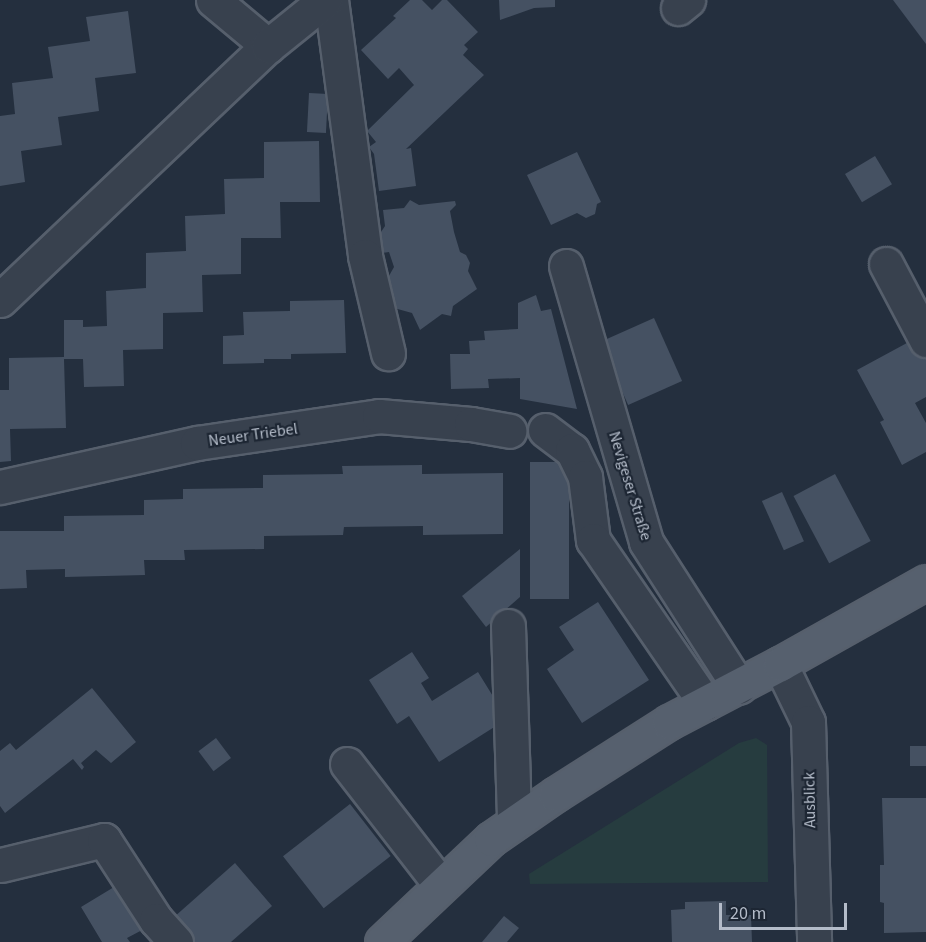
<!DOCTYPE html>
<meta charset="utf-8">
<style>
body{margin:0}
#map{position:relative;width:926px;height:942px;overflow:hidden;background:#242f3e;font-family:"Source Sans 3",sans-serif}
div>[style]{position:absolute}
.green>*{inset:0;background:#263c3f}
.building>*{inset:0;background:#455162;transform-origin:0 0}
.roads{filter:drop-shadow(2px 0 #565f6c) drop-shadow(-2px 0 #565f6c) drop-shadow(0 2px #565f6c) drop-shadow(0 -2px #565f6c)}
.minor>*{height:33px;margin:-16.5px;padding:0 16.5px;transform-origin:16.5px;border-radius:16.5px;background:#38414e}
.major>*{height:33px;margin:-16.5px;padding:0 16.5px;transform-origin:16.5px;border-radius:16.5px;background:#56606e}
span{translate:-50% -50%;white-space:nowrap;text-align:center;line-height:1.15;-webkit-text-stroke:4.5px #1d2633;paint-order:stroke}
.street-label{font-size:16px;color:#b4bcc9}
.scale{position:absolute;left:719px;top:903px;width:128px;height:27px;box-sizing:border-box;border:3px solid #b4bcc9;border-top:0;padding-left:8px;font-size:18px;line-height:21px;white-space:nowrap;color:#b4bcc9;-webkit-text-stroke:4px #1d2633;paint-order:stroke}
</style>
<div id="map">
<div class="green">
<i style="clip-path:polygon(756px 738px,767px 745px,768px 882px,530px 884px,529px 874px,739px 743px)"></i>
</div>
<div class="building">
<i style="clip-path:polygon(410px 0,422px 0,432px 10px,442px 0,447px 0,478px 32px,464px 45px,468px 49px,463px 55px,484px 75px,406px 149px,411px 148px,416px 186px,379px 191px,374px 154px,369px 147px,376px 142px,367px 131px,414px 85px,399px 68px,388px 79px,361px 50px,396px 18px,393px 16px)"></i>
<i style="clip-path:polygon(499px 0,555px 0,555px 7px,534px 8px,500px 20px)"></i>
<i style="clip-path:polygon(893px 0,926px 0,926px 44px)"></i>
<i style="clip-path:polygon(128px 11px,136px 73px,95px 78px,99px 111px,58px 117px,62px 145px,21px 151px,25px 182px,0 186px,0 116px,15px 114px,12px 83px,53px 78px,48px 47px,90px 41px,86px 17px)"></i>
<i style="left:309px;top:93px;width:19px;height:39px;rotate:3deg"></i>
<i style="clip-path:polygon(319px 141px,320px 202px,280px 202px,281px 238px,241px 238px,241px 274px,202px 275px,203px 312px,163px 313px,163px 349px,123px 350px,124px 386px,84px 387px,83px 359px,64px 359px,66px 428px,10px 429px,11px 461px,0 462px,0 390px,9px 390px,9px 358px,64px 357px,64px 320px,83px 320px,83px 327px,107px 326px,106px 291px,146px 288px,146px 253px,186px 251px,185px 216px,225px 214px,224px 179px,264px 178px,264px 142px)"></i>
<i style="clip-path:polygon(577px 152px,601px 202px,597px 204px,595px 214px,586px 218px,577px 213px,551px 225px,527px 175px)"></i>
<i style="left:875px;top:156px;width:33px;height:35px;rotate:59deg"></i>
<i style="clip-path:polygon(410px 200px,419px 205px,455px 201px,456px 205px,450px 211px,454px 232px,460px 252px,466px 255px,470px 263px,468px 271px,477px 289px,453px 306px,451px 316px,442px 314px,420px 330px,412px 313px,394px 308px,385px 283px,394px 267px,389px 252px,376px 254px,375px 241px,385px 226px,383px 210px,404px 208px)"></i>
<i style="clip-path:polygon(536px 295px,541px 311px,551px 309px,577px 409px,520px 399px,520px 378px,488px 379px,489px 388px,451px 389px,450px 354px,470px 354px,469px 341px,485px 340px,484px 331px,518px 329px,518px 303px)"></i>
<i style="clip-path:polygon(344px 300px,346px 353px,291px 354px,291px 359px,264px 359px,264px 363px,223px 364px,223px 336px,244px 335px,243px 312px,290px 311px,290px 301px)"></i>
<i style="left:654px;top:318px;width:69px;height:59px;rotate:66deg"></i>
<i style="clip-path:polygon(918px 337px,926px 352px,926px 397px,915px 403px,926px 423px,926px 452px,902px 465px,880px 422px,884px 420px,857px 370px)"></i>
<i style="left:530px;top:462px;width:39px;height:137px"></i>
<i style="clip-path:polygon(422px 465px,422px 474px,503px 473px,503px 534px,423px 535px,423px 526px,344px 527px,343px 535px,264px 536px,264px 549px,184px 550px,185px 560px,144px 560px,145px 575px,65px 577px,65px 569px,26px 570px,27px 588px,0 589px,0 531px,64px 531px,64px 516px,144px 515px,144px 500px,183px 499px,183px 489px,263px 488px,263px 475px,343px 474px,342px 466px)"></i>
<i style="left:835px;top:474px;width:76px;height:47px;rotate:62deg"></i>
<i style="left:782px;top:492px;width:54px;height:22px;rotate:66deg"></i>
<i style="clip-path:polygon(520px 549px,520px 597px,486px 627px,462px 596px)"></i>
<i style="clip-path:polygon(598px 602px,649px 680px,582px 723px,547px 669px,574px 650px,559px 627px)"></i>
<i style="clip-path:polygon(412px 652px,429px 678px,421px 683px,432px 701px,478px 672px,507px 719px,439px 762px,409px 716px,397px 724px,369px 680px)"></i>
<i style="clip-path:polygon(92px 688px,136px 742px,111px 763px,96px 750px,81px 763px,84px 767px,82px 770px,73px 759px,5px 813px,0 806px,0 751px,10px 743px,16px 750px)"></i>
<i style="left:216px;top:738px;width:25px;height:22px;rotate:53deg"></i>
<i style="left:910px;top:746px;width:16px;height:20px"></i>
<i style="clip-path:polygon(882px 798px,926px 798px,926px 932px,884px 933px,884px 903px,880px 902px,880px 865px,884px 865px)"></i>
<i style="left:350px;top:804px;width:66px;height:85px;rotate:52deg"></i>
<i style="clip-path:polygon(235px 863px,272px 906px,231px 942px,195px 942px,173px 918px)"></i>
<i style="clip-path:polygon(119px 884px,146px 928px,127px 938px,130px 942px,102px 942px,81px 907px)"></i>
<i style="clip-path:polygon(726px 901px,726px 915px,751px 915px,752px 942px,672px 942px,671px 910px,685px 909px,685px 902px)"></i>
<i style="clip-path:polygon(504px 916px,519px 928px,507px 942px,482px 942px)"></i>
</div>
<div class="roads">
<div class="minor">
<i style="left:213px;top:0;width:72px;rotate:39.9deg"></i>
<i style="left:331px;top:0;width:258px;rotate:82.4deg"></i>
<i style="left:365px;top:256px;width:100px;rotate:76.7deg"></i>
<i style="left:678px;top:8px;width:13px;rotate:-39deg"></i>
<i style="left:886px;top:264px;width:86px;rotate:62.2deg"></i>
<i style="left:566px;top:266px;width:287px;rotate:73.8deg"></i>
<i style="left:646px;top:542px;width:172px;rotate:57.3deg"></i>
<i style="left:0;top:300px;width:369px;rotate:-43.5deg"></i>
<i style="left:268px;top:46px;width:73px;rotate:-38.9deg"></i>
<i style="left:545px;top:430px;width:34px;rotate:37deg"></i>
<i style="left:572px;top:450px;width:30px;rotate:64deg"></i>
<i style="left:585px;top:477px;width:64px;rotate:82.8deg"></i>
<i style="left:593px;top:540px;width:198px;rotate:55.5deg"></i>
<i style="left:0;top:487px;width:202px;rotate:-12.6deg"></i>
<i style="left:197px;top:443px;width:184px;rotate:-8.4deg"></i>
<i style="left:379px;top:416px;width:92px;rotate:5deg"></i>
<i style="left:471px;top:424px;width:39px;rotate:10deg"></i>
<i style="left:508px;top:626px;width:196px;rotate:88.2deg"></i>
<i style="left:780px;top:664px;width:64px;rotate:64.2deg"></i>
<i style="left:808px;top:722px;width:220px;rotate:88.4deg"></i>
<i style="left:347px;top:764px;width:153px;rotate:52.2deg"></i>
<i style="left:1px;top:865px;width:106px;rotate:-13.6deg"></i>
<i style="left:104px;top:840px;width:95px;rotate:57deg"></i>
<i style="left:156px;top:920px;width:30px;rotate:48deg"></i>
</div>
<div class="major">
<i style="left:382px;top:942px;width:150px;rotate:-43.4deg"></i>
<i style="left:491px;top:839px;width:79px;rotate:-34.7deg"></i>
<i style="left:556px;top:794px;width:134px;rotate:-32.5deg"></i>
<i style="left:669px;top:722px;width:125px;rotate:-27.6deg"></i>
<i style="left:780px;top:664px;width:167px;rotate:-29.3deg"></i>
</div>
</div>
<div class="street-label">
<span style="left:253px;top:435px;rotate:-8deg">Neuer Triebel</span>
<span style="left:630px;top:486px;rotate:73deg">Nevigeser Straße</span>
<span style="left:810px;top:800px;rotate:-91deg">Ausblick</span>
</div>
<div class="scale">20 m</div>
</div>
